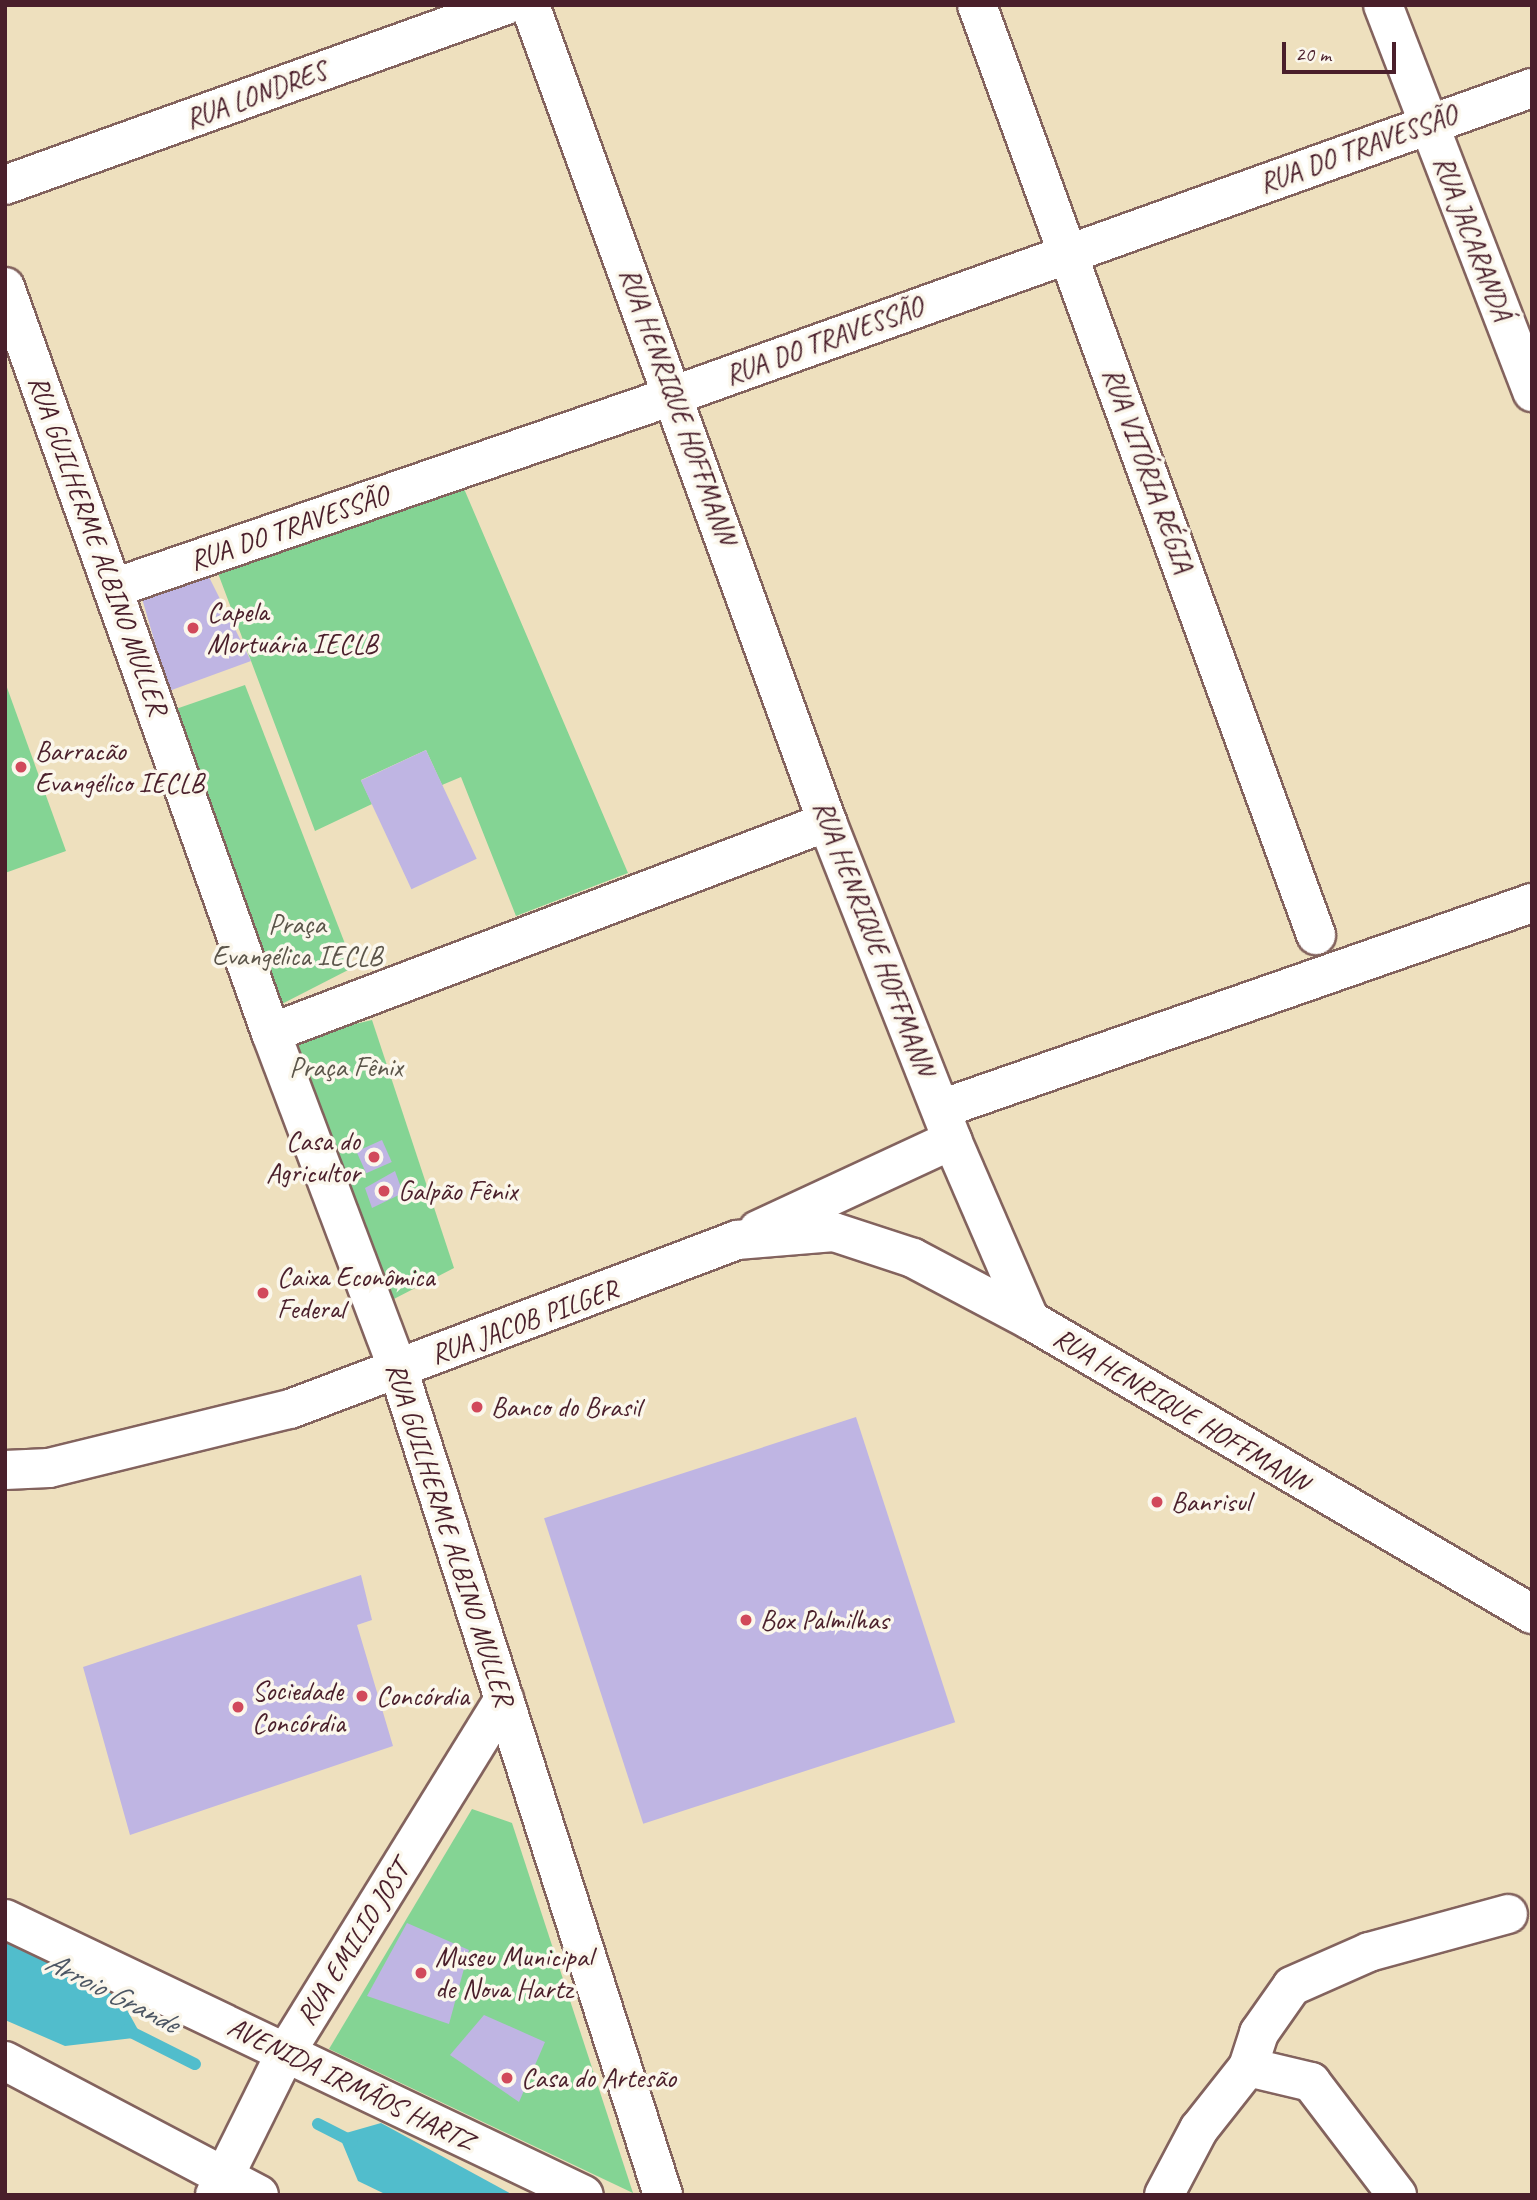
<!DOCTYPE html>
<meta charset="utf-8">
<style>
body{margin:0}
#map{position:relative;width:1537px;height:2200px;overflow:hidden;background:#eee0be;font-family:Caveat,sans-serif}
div>[style]{position:absolute}
.green>*{inset:0;background:#84d494}
.water>*{inset:0;background:#51bdcc}
.stream>*{height:12px;margin:-6px;padding:0 6px;transform-origin:6px;border-radius:6px;background:#51bdcc}
.building>*{inset:0;background:#bfb5e3;transform-origin:0 0}
.roads{filter:drop-shadow(2px 0 #83635e) drop-shadow(-2px 0 #83635e) drop-shadow(0 2px #83635e) drop-shadow(0 -2px #83635e)}
.minor>*{height:38px;margin:-19px;padding:0 19px;transform-origin:19px;border-radius:19px;background:#fff}
.tertiary>*{height:38px;margin:-19px;padding:0 19px;transform-origin:19px;border-radius:19px;background:#fff}
.dots>*{width:19px;height:19px;translate:-50% -50%;box-sizing:border-box;border:4px solid #fbf7ec;border-radius:50%}
span{translate:-50% -50%;white-space:nowrap;text-align:center;line-height:1.15;-webkit-text-stroke:7px #fbf7ec;paint-order:stroke}
.street-label{font-size:28px;color:#4a1f2b}
.poi-label{font-size:28px;color:#4a1f2b}
.left{translate:0 -50%;text-align:left}
.right{translate:-100% -50%;text-align:right}
.park-label{font-size:28px;color:#5b554a}
.water-label{font-size:30px;color:#4c5663;font-style:italic}
.frame{position:absolute;inset:0;border:7px solid #4a1f2b;pointer-events:none}
.scale{position:absolute;left:1282px;top:42px;width:114px;height:32px;box-sizing:border-box;border:4px solid #4a1f2b;border-top:0;padding-left:9px;font-size:21px;line-height:24px;white-space:nowrap;color:#4a1f2b;-webkit-text-stroke:5px #fbf7ec;paint-order:stroke}
</style>
<div id="map">
<div class="green">
<i style="clip-path:polygon(459px 477px,628px 873px,516px 916px,461px 777px,442px 785px,426px 750px,361px 780px,372px 804px,315px 831px,216px 568px)"></i>
<i style="clip-path:polygon(5px 682px,66px 851px,5px 873px)"></i>
<i style="clip-path:polygon(245px 685px,354px 967px,274px 1008px,173px 710px)"></i>
<i style="clip-path:polygon(372px 1020px,454px 1268px,390px 1301px,292px 1039px)"></i>
<i style="clip-path:polygon(472px 1809px,512px 1823px,633px 2193px,329px 2049px)"></i>
</div>
<div class="water">
<i style="clip-path:polygon(5px 1928px,109px 1977px,142px 2037px,65px 2046px,5px 2020px)"></i>
<i style="clip-path:polygon(381px 2123px,513px 2195px,387px 2195px,358px 2181px,339px 2135px)"></i>
</div>
<div class="stream">
<i style="left:127px;top:2030px;width:76px;rotate:26.6deg"></i>
<i style="left:318px;top:2124px;width:38px;rotate:27deg"></i>
</div>
<div class="building">
<i style="clip-path:polygon(208px 575px,251px 661px,169px 691px,141px 595px)"></i>
<i style="left:426px;top:750px;width:120px;height:72px;rotate:65deg"></i>
<i style="left:382px;top:1140px;width:24px;height:28px;rotate:66deg"></i>
<i style="clip-path:polygon(395px 1171px,403px 1193px,372px 1208px,365px 1188px)"></i>
<i style="left:856px;top:1417px;width:321px;height:328px;rotate:72deg"></i>
<i style="clip-path:polygon(361px 1575px,372px 1620px,357px 1625px,393px 1746px,130px 1835px,83px 1667px)"></i>
<i style="clip-path:polygon(407px 1923px,469px 1950px,449px 2024px,367px 1996px)"></i>
<i style="clip-path:polygon(484px 2015px,545px 2042px,519px 2102px,450px 2055px)"></i>
</div>
<div class="roads">
<div class="minor">
<i style="left:530px;top:5px;width:869px;rotate:70.02deg"></i>
<i style="left:827px;top:822px;width:342px;rotate:68.5deg"></i>
<i style="left:952px;top:1140px;width:196px;rotate:66.6deg"></i>
<i style="left:977px;top:5px;width:990px;rotate:69.97deg"></i>
<i style="left:1383px;top:5px;width:415px;rotate:68.9deg"></i>
<i style="left:5px;top:185px;width:532px;rotate:-19.76deg"></i>
<i style="left:5px;top:287px;width:792px;rotate:70.38deg"></i>
<i style="left:271px;top:1033px;width:359px;rotate:69.3deg"></i>
<i style="left:398px;top:1369px;width:867px;rotate:72.21deg"></i>
<i style="left:114px;top:588px;width:593px;rotate:-18.98deg"></i>
<i style="left:675px;top:395px;width:910px;rotate:-19.71deg"></i>
<i style="left:271px;top:1033px;width:595px;rotate:-20.78deg"></i>
<i style="left:941px;top:1109px;width:626px;rotate:-19.22deg"></i>
<i style="left:1248px;top:2067px;width:65px;rotate:13.4deg"></i>
<i style="left:1311px;top:2082px;width:142px;rotate:52.7deg"></i>
<i style="left:215px;top:2195px;width:160px;rotate:-63.6deg"></i>
<i style="left:286px;top:2052px;width:415px;rotate:-58.3deg"></i>
<i style="left:1164px;top:2195px;width:75px;rotate:-62.1deg"></i>
<i style="left:1199px;top:2129px;width:79px;rotate:-51.7deg"></i>
<i style="left:1248px;top:2067px;width:36px;rotate:-72deg"></i>
<i style="left:1259px;top:2033px;width:57px;rotate:-54.9deg"></i>
<i style="left:1292px;top:1986px;width:84px;rotate:-23.8deg"></i>
<i style="left:1369px;top:1952px;width:144px;rotate:-15.3deg"></i>
</div>
<div class="tertiary">
<i style="left:758px;top:1230px;width:214px;rotate:-24.9deg"></i>
<i style="left:5px;top:1470px;width:44px;rotate:-2.6deg"></i>
<i style="left:49px;top:1468px;width:248px;rotate:-13.8deg"></i>
<i style="left:290px;top:1409px;width:478px;rotate:-20.7deg"></i>
<i style="left:737px;top:1240px;width:97px;rotate:-4.7deg"></i>
<i style="left:834px;top:1232px;width:83px;rotate:18.2deg"></i>
<i style="left:913px;top:1258px;width:132px;rotate:27.9deg"></i>
<i style="left:1030px;top:1320px;width:582px;rotate:30.36deg"></i>
<i style="left:5px;top:1919px;width:641px;rotate:25.49deg"></i>
<i style="left:5px;top:2061px;width:287px;rotate:27.8deg"></i>
</div>
</div>
<div class="dots">
<i style="left:193px;top:628px;background:#d1495b"></i>
<i style="left:21px;top:767px;background:#d1495b"></i>
<i style="left:374px;top:1157px;background:#d1495b"></i>
<i style="left:384px;top:1191px;background:#d1495b"></i>
<i style="left:263px;top:1293px;background:#d1495b"></i>
<i style="left:477px;top:1407px;background:#d1495b"></i>
<i style="left:1157px;top:1502px;background:#d1495b"></i>
<i style="left:746px;top:1620px;background:#d1495b"></i>
<i style="left:362px;top:1696px;background:#d1495b"></i>
<i style="left:238px;top:1707px;background:#d1495b"></i>
<i style="left:421px;top:1973px;background:#d1495b"></i>
<i style="left:507px;top:2078px;background:#d1495b"></i>
</div>
<div class="street-label">
<span style="left:256px;top:95px;rotate:-20deg">RUA LONDRES</span>
<span style="left:1358px;top:149px;rotate:-20deg">RUA DO TRAVESSÃO</span>
<span style="left:1473px;top:238px;rotate:69deg">RUA JACARANDÁ</span>
<span style="left:824px;top:341px;rotate:-20deg">RUA DO TRAVESSÃO</span>
<span style="left:678px;top:406px;rotate:70deg">RUA HENRIQUE HOFFMANN</span>
<span style="left:1148px;top:470px;rotate:70deg">RUA VITÓRIA RÉGIA</span>
<span style="left:289px;top:528px;rotate:-19deg">RUA DO TRAVESSÃO</span>
<span style="left:98px;top:545px;rotate:70deg">RUA GUILHERME ALBINO MULLER</span>
<span style="left:874px;top:938px;rotate:69deg">RUA HENRIQUE HOFFMANN</span>
<span style="left:524px;top:1322px;rotate:-20deg">RUA JACOB PILGER</span>
<span style="left:1181px;top:1410px;rotate:31deg">RUA HENRIQUE HOFFMANN</span>
<span style="left:450px;top:1534px;rotate:72deg">RUA GUILHERME ALBINO MULLER</span>
<span style="left:353px;top:1943px;rotate:-58deg">RUA EMILIO JOST</span>
<span style="left:351px;top:2084px;rotate:26deg">AVENIDA IRMÃOS HARTZ</span>
</div>
<div class="poi-label">
<span class="left" style="left:207px;top:628px">Capela<br>Mortuária IECLB</span>
<span class="left" style="left:35px;top:767px">Barracão<br>Evangélico IECLB</span>
<span class="right" style="left:360px;top:1157px">Casa do<br>Agricultor</span>
<span class="left" style="left:398px;top:1191px">Galpão Fênix</span>
<span class="left" style="left:277px;top:1293px">Caixa Econômica<br>Federal</span>
<span class="left" style="left:491px;top:1407px">Banco do Brasil</span>
<span class="left" style="left:1171px;top:1502px">Banrisul</span>
<span class="left" style="left:760px;top:1620px">Box Palmilhas</span>
<span class="left" style="left:252px;top:1707px">Sociedade<br>Concórdia</span>
<span class="left" style="left:376px;top:1696px">Concórdia</span>
<span class="left" style="left:435px;top:1973px">Museu Municipal<br>de Nova Hartz</span>
<span class="left" style="left:521px;top:2078px">Casa do Artesão</span>
</div>
<div class="park-label">
<span style="left:297px;top:940px">Praça<br>Evangélica IECLB</span>
<span style="left:346px;top:1067px">Praça Fênix</span>
</div>
<div class="water-label">
<span style="left:112px;top:1992px;rotate:27deg">Arroio Grande</span>
</div>
<div class="frame"></div>
<div class="scale">20 m</div>
</div>
